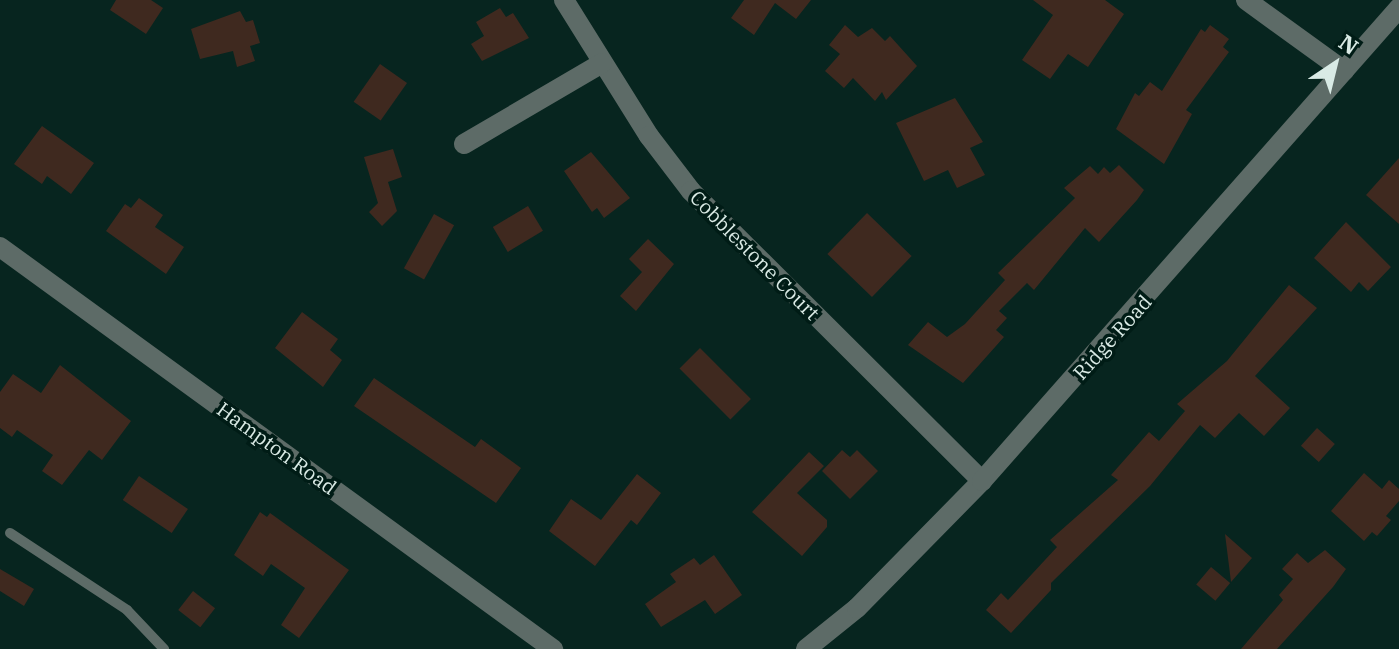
<!DOCTYPE html>
<style>
body{margin:0}
#map{position:relative;width:1399px;height:649px;overflow:hidden;background:#07251f;font-family:"IBM Plex Serif",serif}
div>[style]{position:absolute}
.building>*{inset:0;background:#3f291f;transform-origin:0 0}
.service>*{height:10px;margin:-5px;padding:0 5px;transform-origin:5px;border-radius:5px;background:#5d6b67}
.minor>*{height:20px;margin:-10px;padding:0 10px;transform-origin:10px;border-radius:10px;background:#5d6b67}
.tertiary>*{height:20px;margin:-10px;padding:0 10px;transform-origin:10px;border-radius:10px;background:#5d6b67}
span{translate:-50% -50%;white-space:nowrap;text-align:center;line-height:1.15;-webkit-text-stroke:7px #001c16;paint-order:stroke}
.street-label{font-size:20px;color:#d9eae5}
.north{position:absolute;left:1295px;top:24px;width:80px;height:80px;-webkit-text-stroke:6px #001c16;paint-order:stroke;rotate:35deg;font-size:22px;font-weight:700;line-height:32px;text-align:center;color:#d9eae5}
.north::after{content:'';display:block;margin:auto;width:28px;height:36px;background:#d9eae5;clip-path:polygon(50% 0,100% 100%,50% 72%,0 100%)}
</style>
<div id="map">
<div class="building">
<i style="clip-path:polygon(116px 0,151px 0,163px 8px,146px 34px,110px 10px)"></i>
<i style="clip-path:polygon(744px 0,811px 0,796px 19px,775px 3px,754px 35px,731px 18px)"></i>
<i style="clip-path:polygon(1033px 0,1105px 0,1124px 14px,1088px 67px,1068px 54px,1050px 79px,1022px 60px,1053px 15px)"></i>
<i style="clip-path:polygon(500px 8px,506px 17px,513px 13px,529px 38px,482px 61px,471px 44px,484px 36px,476px 22px)"></i>
<i style="clip-path:polygon(240px 11px,246px 22px,253px 20px,260px 43px,250px 46px,255px 61px,237px 67px,233px 51px,200px 59px,191px 29px)"></i>
<i style="clip-path:polygon(845px 25px,858px 37px,872px 28px,885px 41px,890px 36px,917px 66px,886px 100px,882px 92px,875px 101px,853px 78px,844px 88px,825px 71px,840px 54px,829px 45px)"></i>
<i style="clip-path:polygon(1210px 25px,1229px 39px,1223px 47px,1229px 52px,1186px 110px,1192px 114px,1164px 164px,1116px 129px,1135px 93px,1139px 96px,1150px 82px,1162px 91px,1201px 29px,1205px 32px)"></i>
<i style="left:380px;top:64px;width:33px;height:46px;rotate:35deg"></i>
<i style="clip-path:polygon(955px 98px,983px 142px,970px 148px,985px 175px,957px 188px,948px 170px,924px 181px,896px 123px)"></i>
<i style="clip-path:polygon(42px 126px,94px 163px,71px 194px,47px 176px,42px 184px,14px 164px)"></i>
<i style="clip-path:polygon(393px 149px,402px 177px,388px 182px,397px 211px,382px 226px,369px 212px,378px 203px,364px 157px)"></i>
<i style="clip-path:polygon(591px 152px,630px 198px,604px 218px,597px 208px,592px 212px,564px 171px)"></i>
<i style="clip-path:polygon(1399px 158px,1399px 224px,1366px 195px)"></i>
<i style="clip-path:polygon(1119px 165px,1144px 190px,1137px 200px,1099px 242px,1085px 228px,1034px 290px,1027px 283px,999px 311px,1007px 318px,996px 330px,1004px 337px,963px 383px,908px 345px,928px 322px,947px 337px,965px 324px,1005px 280px,998px 273px,1075px 198px,1064px 188px,1090px 166px,1098px 174px,1104px 167px,1110px 173px)"></i>
<i style="clip-path:polygon(139px 198px,163px 215px,155px 227px,184px 247px,166px 274px,106px 231px,125px 204px,131px 208px)"></i>
<i style="left:528px;top:206px;width:29px;height:41px;rotate:59deg"></i>
<i style="left:867px;top:213px;width:62px;height:57px;rotate:44deg"></i>
<i style="left:434px;top:214px;width:23px;height:62px;rotate:29deg"></i>
<i style="clip-path:polygon(1346px 222px,1391px 267px,1368px 291px,1359px 282px,1351px 292px,1314px 258px)"></i>
<i style="clip-path:polygon(648px 239px,674px 264px,636px 311px,620px 296px,642px 272px,629px 259px)"></i>
<i style="clip-path:polygon(1289px 285px,1317px 308px,1255px 376px,1290px 408px,1264px 436px,1239px 413px,1215px 438px,1200px 425px,1150px 486px,1051px 583px,1051px 590px,1011px 633px,986px 610px,1001px 593px,1008px 600px,1057px 547px,1050px 540px,1118px 480px,1111px 475px,1149px 432px,1159px 441px,1185px 411px,1177px 404px,1227px 361px)"></i>
<i style="clip-path:polygon(302px 312px,338px 339px,330px 350px,342px 360px,323px 387px,275px 348px)"></i>
<i style="left:700px;top:348px;width:72px;height:29px;rotate:45deg"></i>
<i style="clip-path:polygon(60px 365px,131px 421px,102px 460px,89px 450px,62px 485px,42px 471px,53px 455px,17px 430px,12px 437px,0 428px,0 392px,13px 374px,41px 393px)"></i>
<i style="clip-path:polygon(374px 378px,475px 447px,481px 439px,521px 468px,496px 503px,354px 406px)"></i>
<i style="left:1317px;top:428px;width:24px;height:24px;rotate:42deg"></i>
<i style="clip-path:polygon(842px 450px,850px 457px,857px 450px,878px 471px,850px 499px,822px 471px)"></i>
<i style="clip-path:polygon(809px 452px,824px 466px,797px 493px,827px 520px,827px 527px,802px 556px,752px 512px)"></i>
<i style="clip-path:polygon(1364px 473px,1382px 489px,1389px 480px,1399px 489px,1399px 501px,1386px 516px,1391px 520px,1377px 536px,1372px 532px,1364px 541px,1331px 511px)"></i>
<i style="clip-path:polygon(637px 474px,661px 493px,637px 525px,631px 520px,595px 566px,549px 531px,571px 499px,601px 520px)"></i>
<i style="left:139px;top:476px;width:59px;height:29px;rotate:34deg"></i>
<i style="clip-path:polygon(260px 512px,267px 517px,270px 513px,349px 570px,299px 638px,281px 625px,305px 588px,271px 564px,263px 576px,234px 555px)"></i>
<i style="clip-path:polygon(1225px 534px,1252px 558px,1231px 582px)"></i>
<i style="clip-path:polygon(1325px 550px,1346px 569px,1333px 587px,1277px 649px,1241px 649px,1283px 600px,1279px 595px,1293px 579px,1282px 569px,1297px 553px,1308px 563px)"></i>
<i style="clip-path:polygon(714px 555px,742px 595px,715px 614px,705px 600px,661px 627px,645px 604px,676px 582px,670px 574px,694px 558px,700px 565px)"></i>
<i style="left:1211px;top:567px;width:25px;height:23px;rotate:40deg"></i>
<i style="clip-path:polygon(0 569px,34px 589px,24px 606px,0 591px)"></i>
<i style="left:193px;top:591px;width:28px;height:24px;rotate:38deg"></i>
</div>
<div class="service">
<i style="left:10px;top:533px;width:140px;rotate:33.3deg"></i>
<i style="left:127px;top:610px;width:54px;rotate:46.5deg"></i>
</div>
<div class="minor">
<i style="left:564px;top:0;width:160px;rotate:58deg"></i>
<i style="left:649px;top:136px;width:69px;rotate:52.6deg"></i>
<i style="left:691px;top:191px;width:411px;rotate:44.9deg"></i>
<i style="left:1246px;top:0;width:121px;rotate:35.9deg"></i>
<i style="left:464px;top:144px;width:160px;rotate:-30.4deg"></i>
<i style="left:0;top:247px;width:684px;rotate:36.02deg"></i>
</div>
<div class="tertiary">
<i style="left:806px;top:649px;width:65px;rotate:-38.8deg"></i>
<i style="left:857px;top:608px;width:178px;rotate:-45.5deg"></i>
<i style="left:982px;top:481px;width:631px;rotate:-48.6deg"></i>
</div>
<div class="street-label">
<span style="left:755px;top:255px;rotate:45deg">Cobblestone Court</span>
<span style="left:1112px;top:337px;rotate:-48deg">Ridge Road</span>
<span style="left:277px;top:448px;rotate:36deg">Hampton Road</span>
</div>
<div class="north">N</div>
</div>
